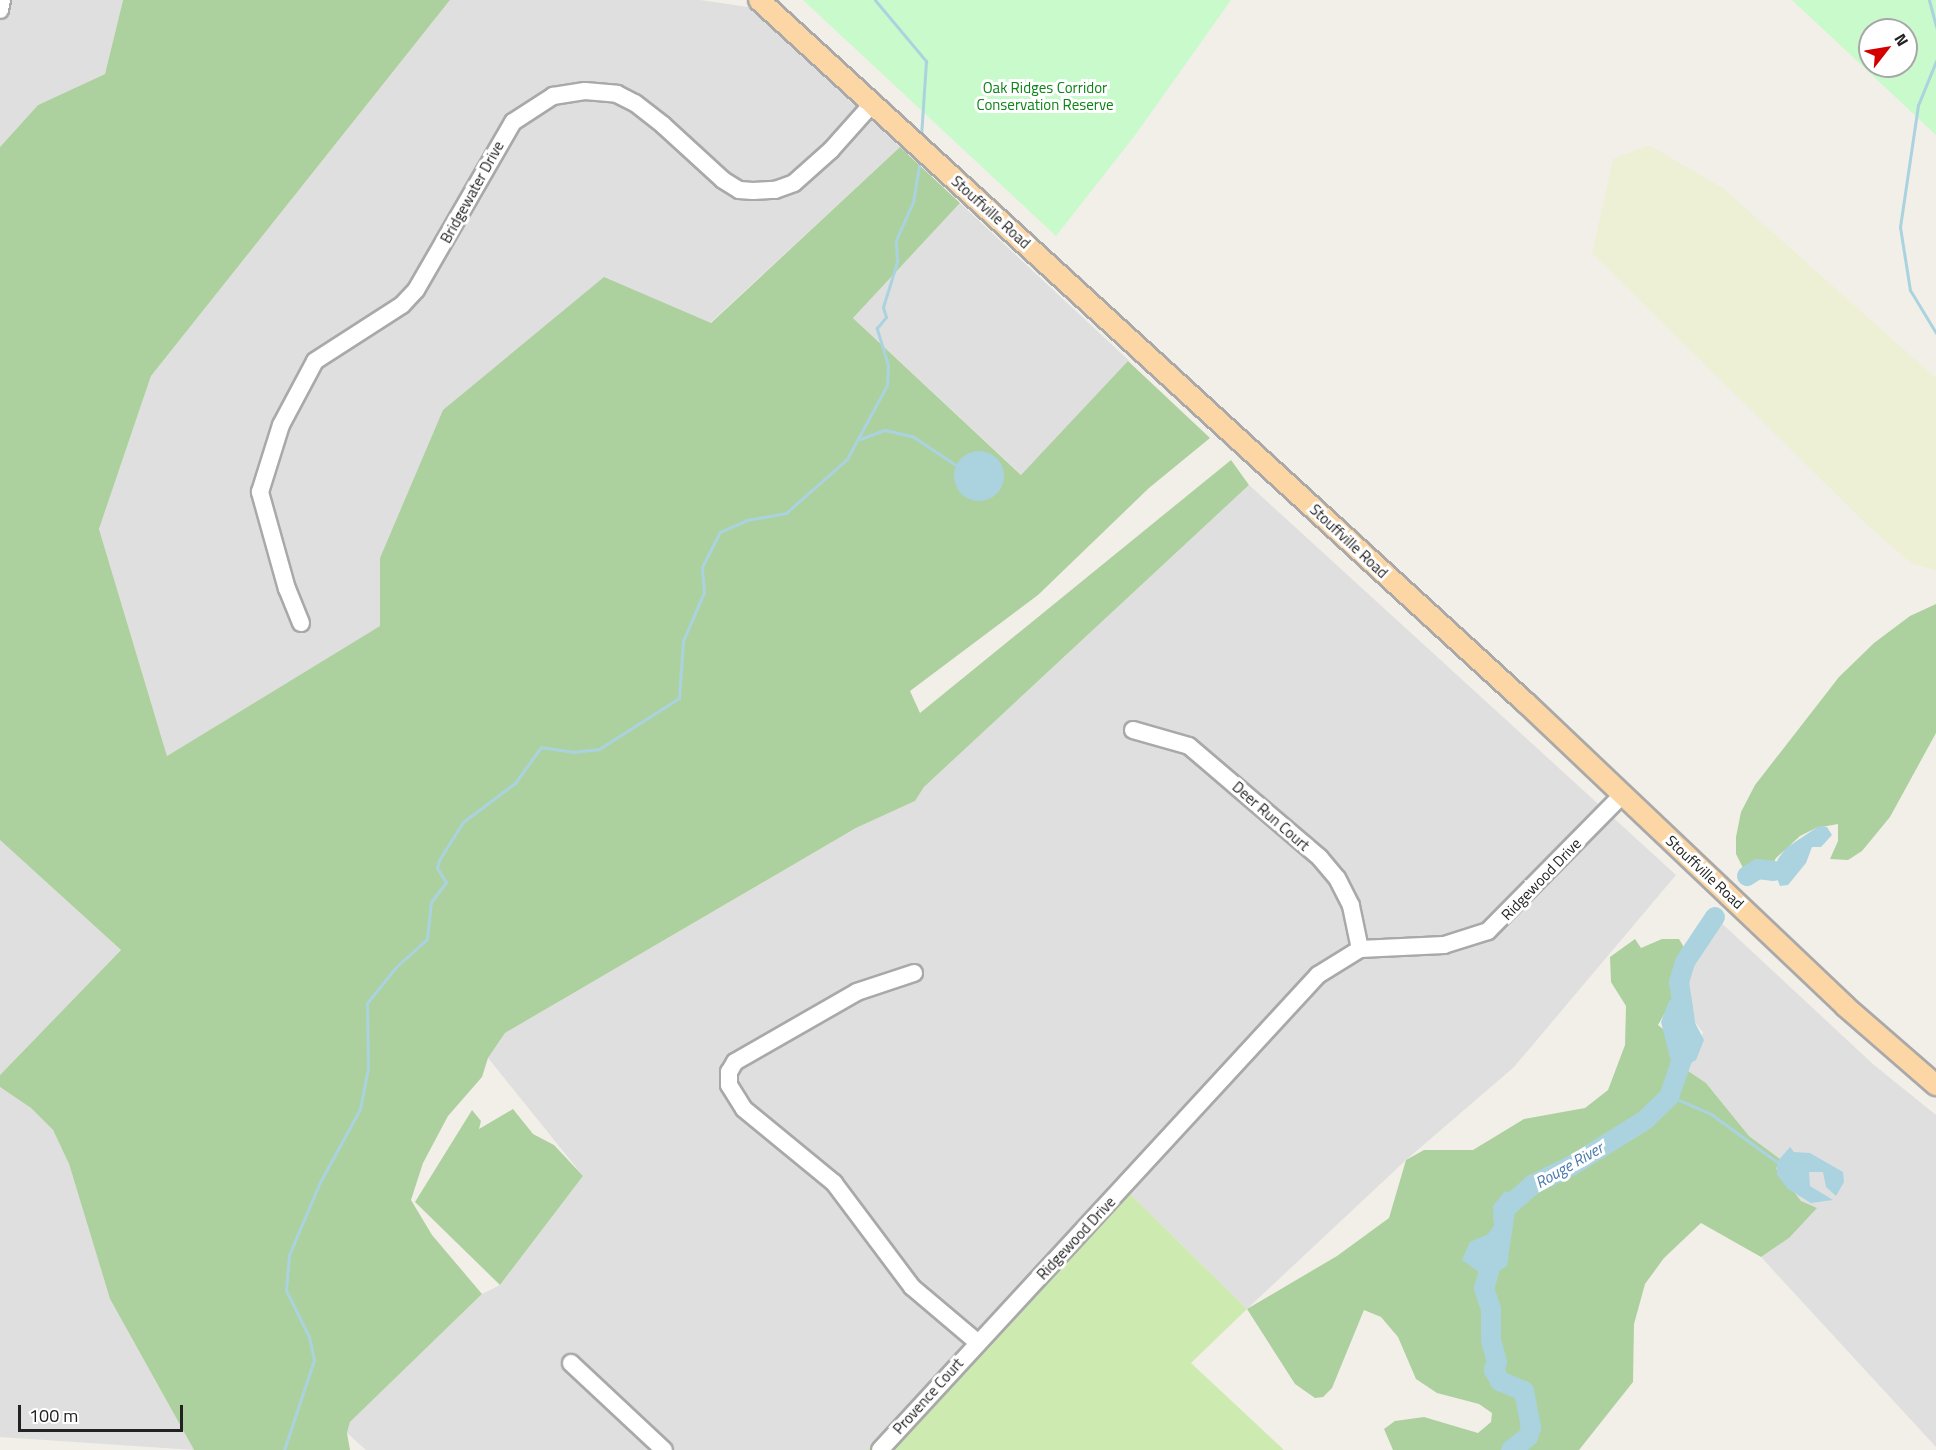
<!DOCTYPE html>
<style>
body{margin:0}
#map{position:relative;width:1936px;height:1450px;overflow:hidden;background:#f2efe9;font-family:"Titillium Web",sans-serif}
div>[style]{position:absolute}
.residential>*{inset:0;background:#e0dfdf;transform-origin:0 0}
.farmland>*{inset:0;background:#eef0d5}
.grass>*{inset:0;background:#cdebb0}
.forest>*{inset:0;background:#add19e}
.park>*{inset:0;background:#c8facc}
.water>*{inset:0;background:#aad3df}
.round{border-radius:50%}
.stream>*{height:3px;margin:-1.5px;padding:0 1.5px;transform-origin:1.5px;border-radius:1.5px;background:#aad3df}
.river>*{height:20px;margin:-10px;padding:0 10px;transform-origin:10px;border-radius:10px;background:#aad3df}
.roads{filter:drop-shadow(2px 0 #a9a9a9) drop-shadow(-2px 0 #a9a9a9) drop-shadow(0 2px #a9a9a9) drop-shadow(0 -2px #a9a9a9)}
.minor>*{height:16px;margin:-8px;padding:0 8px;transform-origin:8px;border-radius:8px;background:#fff}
.major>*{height:20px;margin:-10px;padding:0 10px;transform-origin:10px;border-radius:10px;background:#fcd6a4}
span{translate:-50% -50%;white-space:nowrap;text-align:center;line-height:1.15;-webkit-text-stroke:6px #fff;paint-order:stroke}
.park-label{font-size:15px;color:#0c8416}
.street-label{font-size:15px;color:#222}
.water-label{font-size:16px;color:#4a7aab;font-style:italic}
.north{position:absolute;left:1858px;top:18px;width:60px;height:60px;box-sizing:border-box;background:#fff;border:2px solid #a7a7a7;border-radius:50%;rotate:59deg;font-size:16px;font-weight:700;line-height:24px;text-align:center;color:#222}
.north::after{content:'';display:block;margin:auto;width:21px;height:27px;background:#d40000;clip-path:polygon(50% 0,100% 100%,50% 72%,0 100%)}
.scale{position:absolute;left:18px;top:1405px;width:165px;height:27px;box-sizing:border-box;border:3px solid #222;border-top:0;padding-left:8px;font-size:18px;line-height:21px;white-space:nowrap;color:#222;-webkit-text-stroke:4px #fff;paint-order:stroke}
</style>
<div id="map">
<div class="residential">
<i style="clip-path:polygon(0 0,123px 0,105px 74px,38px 105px,0 147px)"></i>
<i style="clip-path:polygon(450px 0,700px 0,748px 7px,900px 147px,710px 323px,604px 278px,380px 558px,381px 626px,167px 756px,99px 529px,151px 376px)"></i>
<i style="left:960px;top:203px;width:231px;height:157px;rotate:43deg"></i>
<i style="clip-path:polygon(1249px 485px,1676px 875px,1514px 1067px,1406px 1160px,1247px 1309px,1119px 1183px,867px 1450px,366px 1450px,347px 1433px,350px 1422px,482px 1294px,500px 1285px,583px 1176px,488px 1058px,505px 1033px,856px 828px,915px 801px,924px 787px)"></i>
<i style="clip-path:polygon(0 840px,121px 950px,0 1075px)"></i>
<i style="clip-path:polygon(1715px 917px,1874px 1065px,1936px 1115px,1936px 1447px,1761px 1257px,1789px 1238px,1801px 1201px,1776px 1168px,1784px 1162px,1749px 1136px,1706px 1083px,1680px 1069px,1703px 1033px,1693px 1019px,1692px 999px,1679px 982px,1685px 962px)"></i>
<i style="clip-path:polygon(0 1087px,31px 1108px,53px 1130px,69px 1164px,110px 1299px,194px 1450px,0 1437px)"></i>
</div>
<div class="farmland">
<i style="clip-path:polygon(1649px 145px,1723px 188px,1936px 378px,1936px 570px,1912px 564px,1867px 525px,1592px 253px,1613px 159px)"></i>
</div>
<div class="grass">
<i style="clip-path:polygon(1119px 1183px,1247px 1309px,1191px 1363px,1284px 1450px,867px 1450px)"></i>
</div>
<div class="forest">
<i style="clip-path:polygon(123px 0,450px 0,151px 376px,99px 529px,167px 756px,380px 626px,380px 558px,443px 410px,604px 277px,711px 323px,900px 147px,960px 203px,853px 318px,1021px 475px,1128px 361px,1210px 438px,1149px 488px,1038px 595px,910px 691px,920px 713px,1231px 460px,1249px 485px,924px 787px,915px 801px,856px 828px,505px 1033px,488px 1058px,482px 1077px,448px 1116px,423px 1163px,411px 1200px,432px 1235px,482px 1294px,350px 1422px,347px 1433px,350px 1450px,194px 1450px,110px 1299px,69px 1164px,53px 1130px,31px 1108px,0 1087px,0 1075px,121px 950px,0 840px,0 147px,38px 105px,105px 74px)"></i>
<i style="clip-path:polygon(1936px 604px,1936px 733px,1890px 817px,1862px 851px,1848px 860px,1830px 859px,1838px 841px,1838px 824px,1816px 828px,1800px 836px,1776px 858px,1767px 875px,1744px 870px,1736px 854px,1736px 837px,1741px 812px,1755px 785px,1839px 677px,1874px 643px,1910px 616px)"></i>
<i style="clip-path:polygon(1635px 939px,1641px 948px,1662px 939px,1679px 939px,1688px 954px,1679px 988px,1658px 1025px,1673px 1037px,1676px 1063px,1706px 1083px,1749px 1136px,1784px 1162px,1776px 1168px,1801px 1201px,1817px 1208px,1789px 1238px,1761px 1257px,1701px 1223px,1664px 1258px,1645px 1284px,1634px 1324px,1633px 1382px,1579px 1450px,1393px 1450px,1384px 1429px,1395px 1421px,1424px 1417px,1478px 1433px,1491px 1422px,1492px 1413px,1479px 1404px,1437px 1393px,1416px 1379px,1398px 1337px,1381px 1317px,1364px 1310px,1332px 1388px,1323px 1397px,1315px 1398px,1295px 1384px,1247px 1309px,1337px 1256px,1389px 1218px,1406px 1160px,1424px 1150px,1473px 1150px,1524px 1119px,1585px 1108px,1608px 1090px,1625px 1045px,1626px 1006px,1611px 982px,1610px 957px)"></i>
<i style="clip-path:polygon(513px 1109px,533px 1134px,554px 1145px,583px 1176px,500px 1285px,415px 1202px,472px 1110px,481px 1121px,479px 1129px)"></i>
</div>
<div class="park">
<i style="clip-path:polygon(803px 0,1231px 0,1136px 134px,1056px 236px)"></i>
<i style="clip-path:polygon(evenodd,1792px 0,1936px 0,1936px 135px,1792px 0,1870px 30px,1906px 30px,1906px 66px,1870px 66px,1870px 30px)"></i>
</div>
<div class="water">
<i class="round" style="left:954px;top:451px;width:50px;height:50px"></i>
<i style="clip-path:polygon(1819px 826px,1827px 827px,1832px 835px,1821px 847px,1812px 847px,1806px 863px,1788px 885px,1780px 886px,1774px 871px,1778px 859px,1786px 848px)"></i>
<i style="clip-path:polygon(1685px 992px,1692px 999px,1693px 1019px,1704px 1040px,1696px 1060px,1680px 1069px,1671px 1062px,1661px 1022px,1669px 1001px)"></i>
<i style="clip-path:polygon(1790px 1147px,1794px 1152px,1810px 1153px,1843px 1172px,1844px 1182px,1836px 1196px,1826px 1187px,1823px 1172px,1809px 1172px,1810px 1186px,1833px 1200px,1811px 1203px,1788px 1189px,1777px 1175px,1777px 1162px)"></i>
<i style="clip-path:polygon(1505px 1191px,1517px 1197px,1507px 1266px,1487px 1278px,1462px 1260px,1470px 1242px,1488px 1234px,1494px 1226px,1493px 1206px)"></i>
</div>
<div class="stream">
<i style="left:875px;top:0;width:80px;rotate:50.1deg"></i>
<i style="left:926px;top:61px;width:75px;rotate:93.8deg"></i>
<i style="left:1929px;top:0;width:28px;rotate:75deg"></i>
<i style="left:1936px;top:61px;width:48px;rotate:112.2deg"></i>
<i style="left:1918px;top:105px;width:123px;rotate:98.4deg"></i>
<i style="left:1900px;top:227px;width:64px;rotate:81deg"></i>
<i style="left:1910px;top:290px;width:50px;rotate:58.8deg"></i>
<i style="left:860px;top:439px;width:27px;rotate:-20deg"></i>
<i style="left:885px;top:430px;width:28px;rotate:13deg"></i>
<i style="left:912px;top:436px;width:53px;rotate:33.4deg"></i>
<i style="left:1670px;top:1096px;width:45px;rotate:23.7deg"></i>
<i style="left:1711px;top:1114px;width:82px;rotate:36deg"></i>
<i style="left:284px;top:1450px;width:95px;rotate:-71.6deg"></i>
<i style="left:314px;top:1360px;width:24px;rotate:-102deg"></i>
<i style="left:309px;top:1337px;width:52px;rotate:-116.1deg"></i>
<i style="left:286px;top:1290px;width:35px;rotate:-85deg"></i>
<i style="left:289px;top:1255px;width:79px;rotate:-67deg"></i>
<i style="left:320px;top:1182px;width:83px;rotate:-61.3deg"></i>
<i style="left:360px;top:1109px;width:42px;rotate:-79deg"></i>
<i style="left:368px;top:1068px;width:65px;rotate:-90.9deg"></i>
<i style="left:367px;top:1003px;width:46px;rotate:-51.1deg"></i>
<i style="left:396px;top:967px;width:42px;rotate:-42.1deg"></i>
<i style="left:427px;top:939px;width:37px;rotate:-84deg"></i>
<i style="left:431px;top:902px;width:25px;rotate:-53deg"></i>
<i style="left:446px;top:882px;width:17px;rotate:-123deg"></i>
<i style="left:437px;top:868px;width:8px;rotate:-76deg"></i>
<i style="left:439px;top:860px;width:45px;rotate:-57.7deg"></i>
<i style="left:463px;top:822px;width:65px;rotate:-36.9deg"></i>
<i style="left:515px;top:783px;width:44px;rotate:-54.2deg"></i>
<i style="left:541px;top:747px;width:31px;rotate:9deg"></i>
<i style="left:572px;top:752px;width:27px;rotate:-6deg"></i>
<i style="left:599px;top:749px;width:95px;rotate:-32.5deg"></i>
<i style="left:679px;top:698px;width:57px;rotate:-86deg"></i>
<i style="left:683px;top:641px;width:53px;rotate:-66.8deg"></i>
<i style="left:704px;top:592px;width:25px;rotate:-95deg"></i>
<i style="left:702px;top:567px;width:39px;rotate:-63deg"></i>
<i style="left:720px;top:532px;width:30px;rotate:-24deg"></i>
<i style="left:747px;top:520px;width:40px;rotate:-10deg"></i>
<i style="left:786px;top:513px;width:81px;rotate:-41.5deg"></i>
<i style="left:847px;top:459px;width:84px;rotate:-61.6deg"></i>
<i style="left:887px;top:385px;width:20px;rotate:-87deg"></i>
<i style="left:888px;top:365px;width:39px;rotate:-107deg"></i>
<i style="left:877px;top:328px;width:14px;rotate:-51deg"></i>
<i style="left:886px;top:317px;width:10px;rotate:-107deg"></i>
<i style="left:883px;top:307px;width:47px;rotate:-72.7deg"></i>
<i style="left:897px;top:262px;width:22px;rotate:-93deg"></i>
<i style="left:896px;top:240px;width:42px;rotate:-65.9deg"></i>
<i style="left:913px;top:202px;width:43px;rotate:-80.5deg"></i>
</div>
<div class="river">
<i style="left:1747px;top:876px;width:13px;rotate:-32deg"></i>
<i style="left:1758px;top:869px;width:16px;rotate:7deg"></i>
<i style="left:1503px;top:1216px;width:9px;rotate:-69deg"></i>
<i style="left:1506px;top:1208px;width:35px;rotate:-41deg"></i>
<i style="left:1532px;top:1185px;width:46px;rotate:-26deg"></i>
<i style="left:1573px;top:1165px;width:85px;rotate:-32deg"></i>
<i style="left:1645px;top:1120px;width:33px;rotate:-44deg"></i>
<i style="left:1669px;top:1097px;width:58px;rotate:-70.9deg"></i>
<i style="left:1688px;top:1042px;width:61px;rotate:-98.5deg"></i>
<i style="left:1679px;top:982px;width:21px;rotate:-73deg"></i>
<i style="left:1685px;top:962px;width:54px;rotate:-56.3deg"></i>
<i style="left:1494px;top:1254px;width:35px;rotate:106deg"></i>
<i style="left:1484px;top:1288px;width:22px;rotate:72deg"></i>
<i style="left:1491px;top:1309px;width:31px;rotate:90deg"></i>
<i style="left:1491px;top:1340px;width:23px;rotate:75deg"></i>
<i style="left:1497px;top:1362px;width:9px;rotate:111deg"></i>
<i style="left:1494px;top:1370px;width:13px;rotate:61deg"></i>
<i style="left:1500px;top:1381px;width:26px;rotate:23deg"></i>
<i style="left:1524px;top:1391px;width:37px;rotate:79deg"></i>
<i style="left:1531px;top:1427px;width:10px;rotate:107deg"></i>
<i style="left:1528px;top:1437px;width:21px;rotate:143deg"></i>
</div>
<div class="roads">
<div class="minor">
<i style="left:0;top:10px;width:10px;rotate:-79deg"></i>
<i style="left:301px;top:623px;width:37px;rotate:-112deg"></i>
<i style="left:287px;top:589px;width:101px;rotate:-105.6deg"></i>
<i style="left:260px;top:492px;width:70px;rotate:-72.6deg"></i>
<i style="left:281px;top:425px;width:72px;rotate:-62deg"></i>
<i style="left:315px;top:361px;width:103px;rotate:-32.8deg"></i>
<i style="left:402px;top:305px;width:21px;rotate:-47deg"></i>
<i style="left:416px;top:290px;width:194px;rotate:-60deg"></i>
<i style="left:513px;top:122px;width:48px;rotate:-33deg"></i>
<i style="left:553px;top:96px;width:32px;rotate:-9deg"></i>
<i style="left:585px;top:91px;width:32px;rotate:5deg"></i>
<i style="left:617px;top:94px;width:20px;rotate:27deg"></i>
<i style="left:635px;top:103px;width:36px;rotate:38deg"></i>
<i style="left:663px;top:125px;width:81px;rotate:42.5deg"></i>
<i style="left:723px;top:180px;width:19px;rotate:32deg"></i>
<i style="left:739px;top:190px;width:14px;rotate:4deg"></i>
<i style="left:753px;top:191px;width:22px;rotate:-3deg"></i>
<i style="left:775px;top:190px;width:20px;rotate:-20deg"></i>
<i style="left:794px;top:183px;width:50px;rotate:-41.7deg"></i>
<i style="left:831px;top:150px;width:62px;rotate:-48.3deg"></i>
<i style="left:1133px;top:730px;width:58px;rotate:15.9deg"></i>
<i style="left:1189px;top:746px;width:172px;rotate:40.5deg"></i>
<i style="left:1320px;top:858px;width:26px;rotate:50deg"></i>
<i style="left:1337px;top:878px;width:31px;rotate:63deg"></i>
<i style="left:1351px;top:906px;width:44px;rotate:78.2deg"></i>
<i style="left:914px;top:973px;width:60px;rotate:161.6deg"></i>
<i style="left:857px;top:992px;width:141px;rotate:150.2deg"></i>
<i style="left:735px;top:1062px;width:12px;rotate:121deg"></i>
<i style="left:729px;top:1072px;width:13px;rotate:90deg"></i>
<i style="left:729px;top:1085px;width:28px;rotate:58deg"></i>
<i style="left:744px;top:1109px;width:117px;rotate:39.4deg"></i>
<i style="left:834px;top:1183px;width:130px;rotate:53.1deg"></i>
<i style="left:912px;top:1287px;width:85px;rotate:40.2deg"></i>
<i style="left:571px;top:1363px;width:127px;rotate:43.1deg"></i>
<i style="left:880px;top:1450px;width:646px;rotate:-47.32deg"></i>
<i style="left:1318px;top:975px;width:49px;rotate:-31.8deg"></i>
<i style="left:1360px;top:949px;width:84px;rotate:-2.7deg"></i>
<i style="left:1444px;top:945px;width:46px;rotate:-17.7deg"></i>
<i style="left:1488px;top:931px;width:192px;rotate:-45.4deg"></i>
</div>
<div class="major">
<i style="left:759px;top:0;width:1040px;rotate:42.51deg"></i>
<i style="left:1526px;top:703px;width:440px;rotate:43.5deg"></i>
<i style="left:1845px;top:1006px;width:121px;rotate:41deg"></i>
</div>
</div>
<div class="park-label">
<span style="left:1045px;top:96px">Oak Ridges Corridor<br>Conservation Reserve</span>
</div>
<div class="street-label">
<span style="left:472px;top:192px;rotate:-61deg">Bridgewater Drive</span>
<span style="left:991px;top:212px;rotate:42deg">Stouffville Road</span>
<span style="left:1349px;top:541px;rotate:43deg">Stouffville Road</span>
<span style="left:1271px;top:816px;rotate:41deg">Deer Run Court</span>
<span style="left:1705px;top:872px;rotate:43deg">Stouffville Road</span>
<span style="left:1541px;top:879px;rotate:-46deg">Ridgewood Drive</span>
<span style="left:1076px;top:1238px;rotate:-47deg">Ridgewood Drive</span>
<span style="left:928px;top:1396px;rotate:-48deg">Provence Court</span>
</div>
<div class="water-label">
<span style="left:1569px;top:1165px;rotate:-30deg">Rouge River</span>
</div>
<div class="north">N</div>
<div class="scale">100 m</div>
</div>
